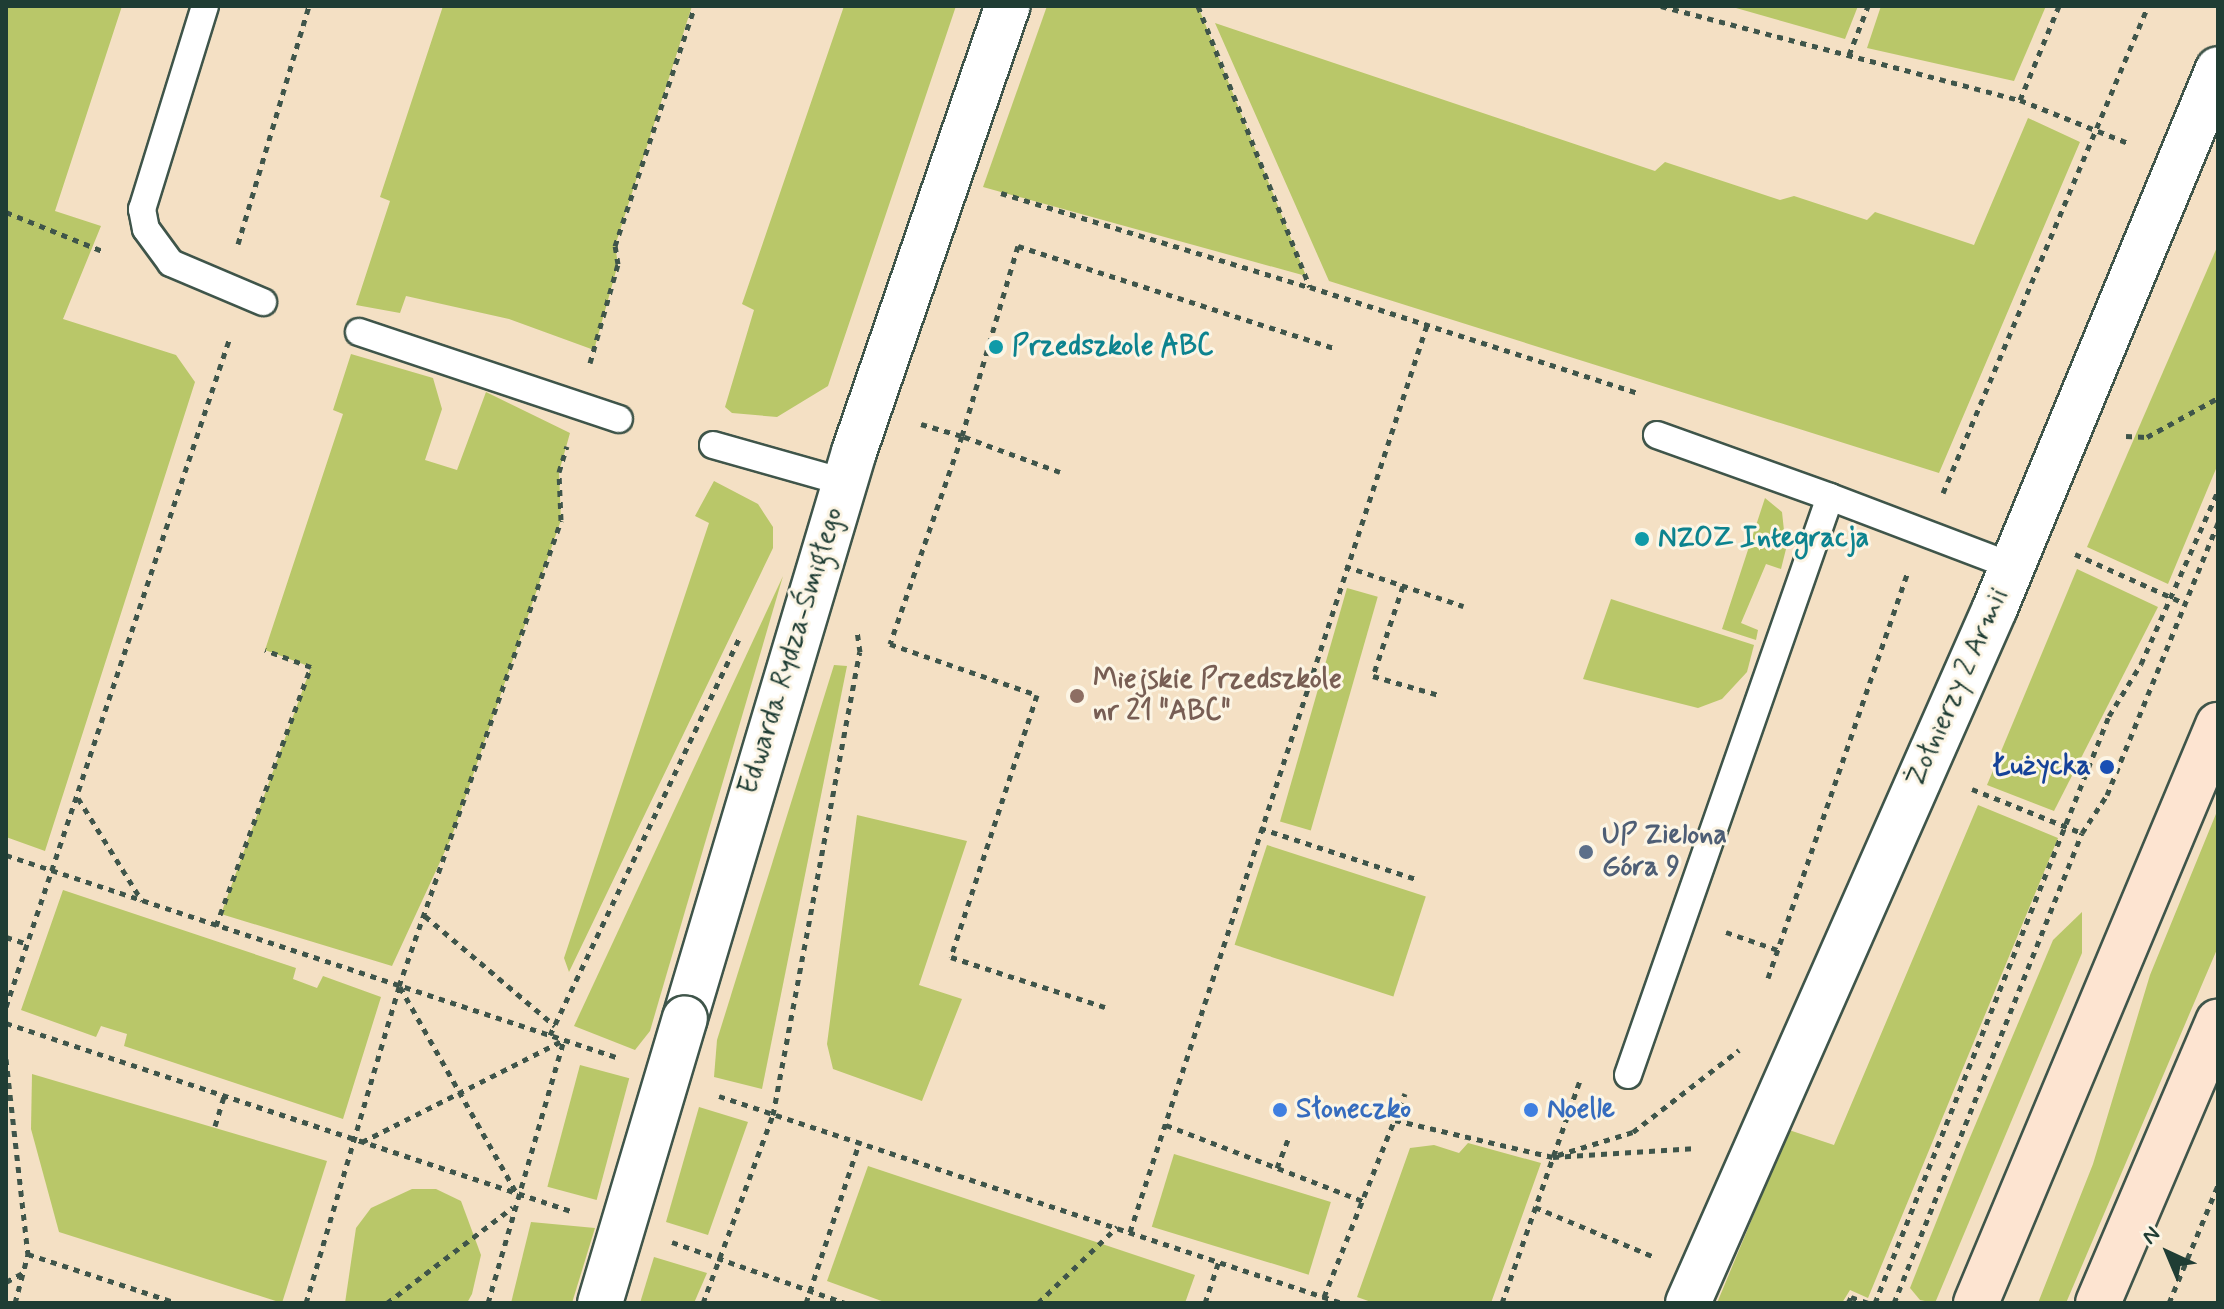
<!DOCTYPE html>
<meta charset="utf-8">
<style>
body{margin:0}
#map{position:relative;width:2224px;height:1309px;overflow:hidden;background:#f4e0c4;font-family:Mynerve,sans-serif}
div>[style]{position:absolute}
.green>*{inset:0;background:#b9c769;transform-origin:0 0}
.path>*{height:5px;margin-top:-2.5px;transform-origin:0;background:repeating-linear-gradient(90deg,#3f554a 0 6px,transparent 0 12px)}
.roads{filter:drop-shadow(2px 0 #3f554a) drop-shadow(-2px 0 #3f554a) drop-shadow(0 2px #3f554a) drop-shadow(0 -2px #3f554a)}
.service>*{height:26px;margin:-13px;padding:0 13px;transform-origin:13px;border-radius:13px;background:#fff}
.minor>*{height:44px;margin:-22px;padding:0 22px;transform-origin:22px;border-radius:22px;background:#fff}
.secondary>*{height:44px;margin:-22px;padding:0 22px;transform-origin:22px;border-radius:22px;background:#fde4d1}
.bridges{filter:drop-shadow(2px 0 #3f554a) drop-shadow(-2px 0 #3f554a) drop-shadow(0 2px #3f554a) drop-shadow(0 -2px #3f554a)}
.minor-bridge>*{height:44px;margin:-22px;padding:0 22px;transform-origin:22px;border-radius:22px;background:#fff}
.dots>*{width:22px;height:22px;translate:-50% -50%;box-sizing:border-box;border:4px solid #fcf5e5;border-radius:50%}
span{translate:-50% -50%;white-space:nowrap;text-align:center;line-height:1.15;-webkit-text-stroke:6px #fcf5e5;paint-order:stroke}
.culture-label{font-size:28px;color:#0d838f;font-weight:700}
.left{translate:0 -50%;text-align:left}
.street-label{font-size:28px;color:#1f3d34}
.education-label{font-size:28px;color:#785e54;font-weight:700}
.transit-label{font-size:28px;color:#164399;font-weight:700}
.right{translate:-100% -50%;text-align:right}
.service-label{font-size:28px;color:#4e5e75;font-weight:700}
.shop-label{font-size:28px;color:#366cbe;font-weight:700}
.frame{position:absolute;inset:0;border:8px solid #1f3d34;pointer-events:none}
.north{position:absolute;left:2128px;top:1213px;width:80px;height:80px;-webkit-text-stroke:6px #fcf5e5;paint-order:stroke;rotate:316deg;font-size:22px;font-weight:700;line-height:32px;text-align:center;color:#1f3d34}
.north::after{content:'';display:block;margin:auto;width:28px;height:36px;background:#1f3d34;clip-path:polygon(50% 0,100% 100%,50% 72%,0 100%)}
</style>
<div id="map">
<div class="green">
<i style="clip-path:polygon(6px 6px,122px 6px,55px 211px,101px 226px,63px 319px,176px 355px,195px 382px,45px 851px,6px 837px)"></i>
<i style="clip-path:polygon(443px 6px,692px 6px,615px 246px,618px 264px,594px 350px,509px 319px,406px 296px,400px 313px,356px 305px,390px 201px,380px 197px)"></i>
<i style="clip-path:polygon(844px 6px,956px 6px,828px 386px,777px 417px,732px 413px,725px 407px,754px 310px,742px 304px)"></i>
<i style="clip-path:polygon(1047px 6px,1198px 6px,1306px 276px,983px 187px)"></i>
<i style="clip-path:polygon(1729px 6px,1858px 6px,1845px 39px)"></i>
<i style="clip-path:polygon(1881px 6px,2046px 6px,2014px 81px,1867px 48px)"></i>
<i style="clip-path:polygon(1215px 23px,1655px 171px,1665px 162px,1780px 200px,1794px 196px,1867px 220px,1875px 212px,1974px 245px,2028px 118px,2080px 142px,1939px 473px,1329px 281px)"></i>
<i style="clip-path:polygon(2218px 245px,2218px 464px,2168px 584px,2087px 547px)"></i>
<i style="clip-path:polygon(351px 354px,433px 378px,442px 409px,425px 460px,457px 470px,486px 392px,570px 433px,559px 472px,561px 520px,452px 836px,392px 966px,221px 914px,311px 667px,265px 650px,343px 414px,333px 410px)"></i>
<i style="clip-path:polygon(714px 481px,758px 504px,773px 527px,773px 548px,569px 972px,564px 958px,709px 523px,695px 516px)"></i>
<i style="clip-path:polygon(1765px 498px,1782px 512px,1786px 549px,1781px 569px,1766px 564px,1741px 623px,1758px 630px,1756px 640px,1722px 629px)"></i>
<i style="clip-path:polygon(2077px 569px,2158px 607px,2054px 811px,1987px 785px)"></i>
<i style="clip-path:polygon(783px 576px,650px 1031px,635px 1050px,574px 1026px)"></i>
<i style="left:1347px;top:588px;width:32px;height:243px;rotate:16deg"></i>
<i style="clip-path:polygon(1611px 599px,1754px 645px,1747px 672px,1722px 699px,1698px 708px,1583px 679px)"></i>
<i style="clip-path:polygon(834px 665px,847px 666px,762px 1089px,714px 1077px,717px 1040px)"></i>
<i style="clip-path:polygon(1978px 805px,2058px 838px,1868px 1298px,1850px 1290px,1842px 1303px,1717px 1303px,1789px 1130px,1834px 1145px)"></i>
<i style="clip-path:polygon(2218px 809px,2218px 947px,2066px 1303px,2038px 1303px,2093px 1164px,2150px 975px)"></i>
<i style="clip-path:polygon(857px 815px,967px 841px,919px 985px,962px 999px,922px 1101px,833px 1069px,827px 1044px)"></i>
<i style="left:1267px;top:845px;width:167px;height:105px;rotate:18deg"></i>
<i style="clip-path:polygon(63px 890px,296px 968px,293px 979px,317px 988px,323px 976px,381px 997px,343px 1119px,124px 1046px,127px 1034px,101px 1026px,96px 1037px,21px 1010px)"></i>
<i style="clip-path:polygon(2082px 912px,2082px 953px,1935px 1303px,1920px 1300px,1910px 1288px,1966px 1147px,2053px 940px)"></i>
<i style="left:580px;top:1065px;width:51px;height:126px;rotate:15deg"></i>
<i style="clip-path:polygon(32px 1074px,327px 1161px,282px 1303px,59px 1232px,31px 1129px)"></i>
<i style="clip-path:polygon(699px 1107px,748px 1122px,708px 1235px,666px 1222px)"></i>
<i style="clip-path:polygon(1468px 1143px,1541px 1163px,1491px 1303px,1374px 1303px,1357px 1297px,1410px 1148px,1434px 1145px,1459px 1153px)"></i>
<i style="left:1174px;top:1154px;width:164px;height:76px;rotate:17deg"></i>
<i style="clip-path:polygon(868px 1166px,1195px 1275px,1185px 1303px,887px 1303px,827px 1281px)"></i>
<i style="clip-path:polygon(412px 1189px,436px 1189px,461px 1201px,481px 1255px,472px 1294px,467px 1303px,345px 1303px,356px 1228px,371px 1208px)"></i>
<i style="clip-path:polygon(531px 1222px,595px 1228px,572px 1303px,511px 1303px)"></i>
<i style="clip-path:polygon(654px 1257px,707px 1273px,694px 1303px,640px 1303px)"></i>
</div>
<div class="path">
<i style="left:1198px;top:6px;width:302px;rotate:68.3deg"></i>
<i style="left:1310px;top:287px;width:345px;rotate:17.9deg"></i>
<i style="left:1661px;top:6px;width:371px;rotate:14.7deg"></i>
<i style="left:2020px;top:100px;width:116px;rotate:21.7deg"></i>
<i style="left:1849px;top:55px;width:53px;rotate:-68.8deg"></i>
<i style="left:2020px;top:100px;width:102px;rotate:-67.5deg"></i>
<i style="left:1001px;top:193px;width:322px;rotate:17deg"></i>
<i style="left:6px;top:212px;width:107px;rotate:22deg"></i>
<i style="left:238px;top:244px;width:248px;rotate:-73.4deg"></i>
<i style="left:590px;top:363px;width:103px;rotate:-74.2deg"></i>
<i style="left:618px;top:264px;width:18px;rotate:-99deg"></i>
<i style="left:615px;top:246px;width:253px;rotate:-71.6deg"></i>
<i style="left:921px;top:424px;width:43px;rotate:16.3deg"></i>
<i style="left:962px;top:436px;width:198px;rotate:-73.6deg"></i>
<i style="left:1018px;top:246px;width:334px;rotate:17.9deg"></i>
<i style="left:2126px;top:436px;width:21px;rotate:3deg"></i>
<i style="left:2147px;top:437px;width:81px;rotate:-28.8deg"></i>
<i style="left:1060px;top:472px;width:104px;rotate:-159.8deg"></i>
<i style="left:962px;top:436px;width:220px;rotate:109.1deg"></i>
<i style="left:890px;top:644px;width:156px;rotate:19.1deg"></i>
<i style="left:1037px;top:695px;width:276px;rotate:108.2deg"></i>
<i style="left:951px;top:957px;width:162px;rotate:18deg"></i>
<i style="left:1943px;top:493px;width:528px;rotate:-67.17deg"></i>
<i style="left:2075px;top:554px;width:120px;rotate:24.2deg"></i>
<i style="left:1345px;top:566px;width:125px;rotate:18.7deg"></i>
<i style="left:1403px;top:586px;width:95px;rotate:108.4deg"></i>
<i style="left:1373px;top:676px;width:69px;rotate:16.1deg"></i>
<i style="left:1972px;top:789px;width:118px;rotate:21.8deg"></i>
<i style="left:78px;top:798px;width:121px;rotate:58.1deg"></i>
<i style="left:1260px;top:828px;width:167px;rotate:18.1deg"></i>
<i style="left:6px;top:855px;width:643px;rotate:18.32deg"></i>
<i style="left:425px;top:916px;width:170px;rotate:40.2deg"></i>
<i style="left:216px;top:926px;width:276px;rotate:-69.9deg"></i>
<i style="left:311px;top:667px;width:49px;rotate:-159.7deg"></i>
<i style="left:1726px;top:932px;width:55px;rotate:19.1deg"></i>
<i style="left:6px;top:937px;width:20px;rotate:18deg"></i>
<i style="left:1768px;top:978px;width:429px;rotate:-71deg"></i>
<i style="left:400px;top:987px;width:238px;rotate:60.5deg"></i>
<i style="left:6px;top:1007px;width:706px;rotate:-71.51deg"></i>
<i style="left:6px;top:1023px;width:595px;rotate:18.4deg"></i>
<i style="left:550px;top:1035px;width:440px;rotate:-64.5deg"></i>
<i style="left:6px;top:1059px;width:196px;rotate:83.6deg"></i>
<i style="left:28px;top:1254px;width:157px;rotate:18.2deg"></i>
<i style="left:719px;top:1096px;width:656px;rotate:18.38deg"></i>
<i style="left:1395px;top:1120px;width:162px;rotate:13.2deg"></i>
<i style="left:1553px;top:1157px;width:144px;rotate:-3.6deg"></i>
<i style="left:1166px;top:1125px;width:211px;rotate:21.1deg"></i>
<i style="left:215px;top:1126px;width:31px;rotate:-73deg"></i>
<i style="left:362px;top:1142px;width:226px;rotate:-26.8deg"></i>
<i style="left:1558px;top:1155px;width:78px;rotate:-17deg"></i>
<i style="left:1633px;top:1132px;width:134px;rotate:-37.7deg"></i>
<i style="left:1277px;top:1168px;width:31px;rotate:-69deg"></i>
<i style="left:1535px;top:1207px;width:127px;rotate:22.7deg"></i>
<i style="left:1130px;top:1232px;width:954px;rotate:-71.87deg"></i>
<i style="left:672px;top:1242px;width:183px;rotate:19.4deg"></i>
<i style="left:6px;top:1282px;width:19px;rotate:-28deg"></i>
<i style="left:1324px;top:1297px;width:219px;rotate:-68.3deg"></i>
<i style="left:15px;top:1303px;width:51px;rotate:-75.1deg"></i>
<i style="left:306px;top:1303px;width:330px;rotate:-73.6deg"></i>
<i style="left:399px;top:986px;width:493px;rotate:-70.8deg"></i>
<i style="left:561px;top:520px;width:48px;rotate:-92.4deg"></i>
<i style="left:559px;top:472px;width:27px;rotate:-73deg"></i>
<i style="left:387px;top:1303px;width:158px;rotate:-37.3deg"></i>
<i style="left:488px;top:1303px;width:274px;rotate:-73.9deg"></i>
<i style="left:703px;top:1303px;width:201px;rotate:-69.6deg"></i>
<i style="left:773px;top:1115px;width:471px;rotate:-79.4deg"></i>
<i style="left:860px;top:652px;width:22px;rotate:-98deg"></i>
<i style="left:806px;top:1303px;width:171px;rotate:-71.6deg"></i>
<i style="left:1038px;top:1303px;width:110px;rotate:-43.9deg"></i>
<i style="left:1205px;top:1303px;width:44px;rotate:-71.6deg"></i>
<i style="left:1502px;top:1303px;width:238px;rotate:-70.7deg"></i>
<i style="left:1848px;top:1303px;width:7px;rotate:-63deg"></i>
<i style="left:1851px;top:1297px;width:18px;rotate:19deg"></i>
<i style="left:1875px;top:1303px;width:632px;rotate:-68.27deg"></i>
<i style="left:2109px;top:716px;width:61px;rotate:-58.4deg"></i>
<i style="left:2141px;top:664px;width:189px;rotate:-66deg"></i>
<i style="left:1894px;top:1303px;width:506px;rotate:-68.2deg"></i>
<i style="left:2082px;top:833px;width:45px;rotate:-56.7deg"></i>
<i style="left:2107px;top:795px;width:294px;rotate:-67.8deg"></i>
<i style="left:2169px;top:1303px;width:128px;rotate:-67.4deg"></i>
</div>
<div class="roads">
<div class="service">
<i style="left:205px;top:6px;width:213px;rotate:107.2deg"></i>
<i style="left:142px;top:209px;width:20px;rotate:79deg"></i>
<i style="left:146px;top:229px;width:42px;rotate:53.7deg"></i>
<i style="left:171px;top:263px;width:100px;rotate:23deg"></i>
<i style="left:359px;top:332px;width:274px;rotate:18.5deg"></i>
<i style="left:1657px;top:435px;width:184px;rotate:19.7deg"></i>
<i style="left:713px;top:445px;width:136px;rotate:15.8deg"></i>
<i style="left:1628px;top:1075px;width:612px;rotate:-70.74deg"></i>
<i style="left:1830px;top:497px;width:195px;rotate:20.8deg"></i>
</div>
<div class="minor">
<i style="left:685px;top:1018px;width:591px;rotate:-73.38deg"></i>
<i style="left:854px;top:452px;width:472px;rotate:-71deg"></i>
<i style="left:1688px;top:1303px;width:760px;rotate:-66.17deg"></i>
<i style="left:1995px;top:608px;width:583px;rotate:-67.52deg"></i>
</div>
<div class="secondary">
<i style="left:1976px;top:1303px;width:627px;rotate:-67.28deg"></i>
<i style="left:2098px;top:1303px;width:306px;rotate:-66.9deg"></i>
</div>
</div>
<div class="bridges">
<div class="minor-bridge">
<i style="left:600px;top:1303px;width:297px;rotate:-73.4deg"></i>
</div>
</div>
<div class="dots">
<i style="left:996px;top:347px;background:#0f9aa8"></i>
<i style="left:1642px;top:539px;background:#0f9aa8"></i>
<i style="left:1077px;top:696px;background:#8d6e63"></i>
<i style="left:2107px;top:767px;background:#1a4fb4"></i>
<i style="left:1586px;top:852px;background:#5c6f8a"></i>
<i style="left:1280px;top:1110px;background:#3f7fe0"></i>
<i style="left:1531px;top:1110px;background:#3f7fe0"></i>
</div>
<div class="culture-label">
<span class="left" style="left:1012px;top:347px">Przedszkole ABC</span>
<span class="left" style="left:1658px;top:539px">NZOZ Integracja</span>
</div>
<div class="street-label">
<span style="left:792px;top:651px;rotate:-73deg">Edwarda Rydza-Śmigłego</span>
<span style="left:1958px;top:688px;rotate:-66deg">Żołnierzy 2 Armii</span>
</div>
<div class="education-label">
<span class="left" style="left:1093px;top:696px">Miejskie Przedszkole<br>nr 21 "ABC"</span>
</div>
<div class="transit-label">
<span class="right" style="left:2091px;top:767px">Łużycka</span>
</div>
<div class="service-label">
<span class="left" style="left:1602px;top:852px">UP Zielona<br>Góra 9</span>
</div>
<div class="shop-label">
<span class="left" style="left:1296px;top:1110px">Słoneczko</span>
<span class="left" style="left:1547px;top:1110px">Noelle</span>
</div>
<div class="frame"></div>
<div class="north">N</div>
</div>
